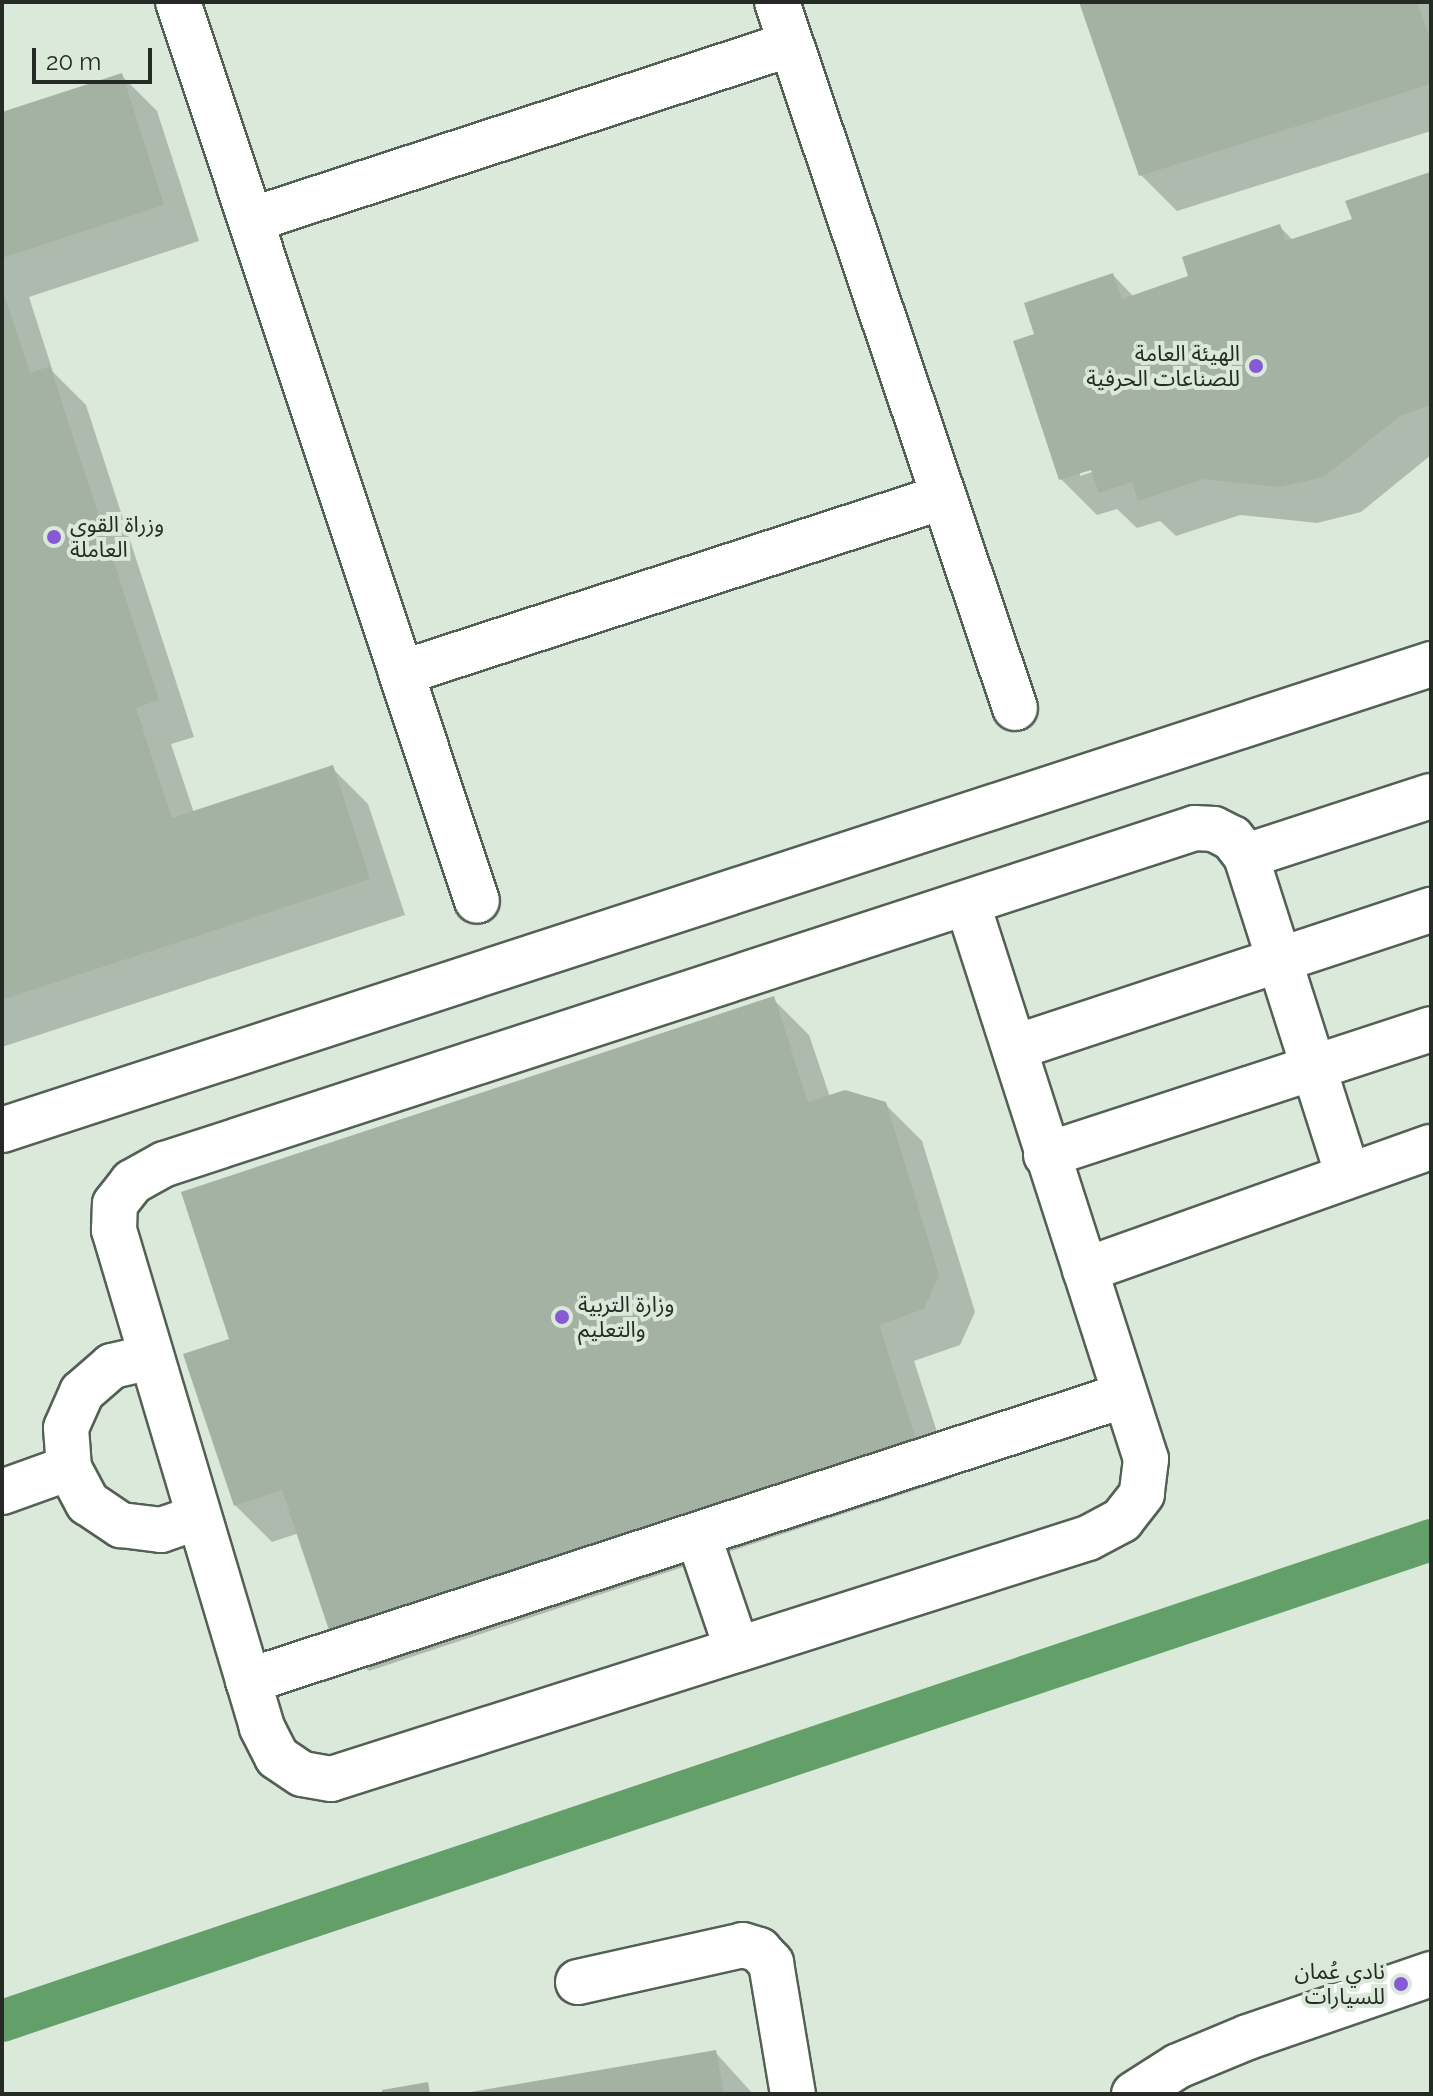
<!DOCTYPE html>
<meta charset="utf-8">
<style>
body{margin:0}
#map{position:relative;width:1433px;height:2096px;overflow:hidden;background:#dae9da;font-family:Raleway,"Noto Sans Arabic",sans-serif}
div>[style]{position:absolute}
.shadow>*{inset:0;background:#0003}
.canal>*{height:42px;margin:-21px;padding:0 21px;transform-origin:21px;border-radius:21px;background:#639f69}
.building>*{inset:0;background:#a4b2a4}
.roads{filter:drop-shadow(2px 0 #536054) drop-shadow(-2px 0 #536054) drop-shadow(0 2px #536054) drop-shadow(0 -2px #536054)}
.minor>*{height:44px;margin:-22px;padding:0 22px;transform-origin:22px;border-radius:22px;background:#fff}
.dots>*{width:22px;height:22px;translate:-50% -50%;box-sizing:border-box;border:4px solid #dae9da;border-radius:50%}
span{translate:-50% -50%;white-space:nowrap;text-align:center;line-height:1.15;-webkit-text-stroke:8px #dae9da;paint-order:stroke}
.poi-label{font-size:22px;color:#252a25}
.right{translate:-100% -50%;text-align:right}
.left{translate:0 -50%;text-align:left}
.frame{position:absolute;inset:0;border:4px solid #252a25;pointer-events:none}
.scale{position:absolute;left:32px;top:48px;width:120px;height:36px;box-sizing:border-box;border:4px solid #252a25;border-top:0;padding-left:10px;font-size:24px;line-height:28px;white-space:nowrap;color:#252a25;-webkit-text-stroke:6px #dae9da;paint-order:stroke}
</style>
<div id="map">
<div class="shadow">
<i style="clip-path:polygon(1082px 2px,1431px 2px,1431px 131px,1177px 211px,1141px 175px)"></i>
<i style="clip-path:polygon(121px 75px,157px 111px,199px 241px,29px 297px,53px 372px,86px 405px,194px 737px,171px 744px,194px 813px,332px 768px,368px 804px,405px 915px,2px 1047px,2px 114px)"></i>
<i style="clip-path:polygon(evenodd,1430px 174px,1431px 455px,1361px 512px,1317px 523px,1240px 515px,1176px 536px,1160px 521px,1137px 528px,1117px 509px,1097px 515px,1061px 479px,1037px 335px,1113px 275px,1134px 297px,1191px 278px,1279px 226px,1294px 241px,1354px 221px,1430px 174px,1101px 469px,1080px 476px,1080px 471px,1101px 469px)"></i>
<i style="clip-path:polygon(773px 999px,809px 1035px,830px 1097px,885px 1104px,922px 1141px,975px 1312px,960px 1345px,914px 1361px,952px 1478px,369px 1671px,332px 1635px,299px 1533px,272px 1542px,235px 1505px,232px 1340px)"></i>
<i style="clip-path:polygon(715px 2052px,753px 2094px,473px 2094px)"></i>
</div>
<div class="canal">
<i style="left:2px;top:2021px;width:1508px;rotate:-18.6deg"></i>
</div>
<div class="building">
<i style="clip-path:polygon(1079px 2px,1417px 2px,1431px 41px,1431px 84px,1139px 176px)"></i>
<i style="clip-path:polygon(122px 73px,164px 205px,2px 258px,2px 112px)"></i>
<i style="clip-path:polygon(1430px 172px,1431px 405px,1400px 416px,1324px 477px,1279px 487px,1203px 479px,1138px 501px,1132px 482px,1099px 493px,1091px 470px,1059px 480px,1013px 341px,1034px 334px,1024px 303px,1113px 273px,1122px 299px,1188px 276px,1182px 257px,1280px 224px,1286px 241px,1352px 219px,1345px 201px)"></i>
<i style="clip-path:polygon(2px 288px,30px 373px,50px 366px,159px 700px,136px 708px,172px 818px,333px 765px,370px 879px,2px 1000px)"></i>
<i style="clip-path:polygon(774px 996px,808px 1102px,845px 1090px,886px 1102px,939px 1275px,924px 1309px,879px 1325px,917px 1442px,331px 1636px,282px 1490px,234px 1506px,183px 1354px,229px 1339px,181px 1192px)"></i>
<i style="clip-path:polygon(716px 2050px,724px 2094px,471px 2094px,471px 2092px)"></i>
<i style="clip-path:polygon(428px 2082px,430px 2094px,382px 2094px,382px 2090px)"></i>
</div>
<div class="roads">
<div class="minor">
<i style="left:178px;top:2px;width:947px;rotate:71.6deg"></i>
<i style="left:777px;top:2px;width:745px;rotate:71.37deg"></i>
<i style="left:251px;top:220px;width:568px;rotate:-18.05deg"></i>
<i style="left:401px;top:673px;width:570px;rotate:-17.99deg"></i>
<i style="left:1246px;top:856px;width:194px;rotate:-18deg"></i>
<i style="left:968px;top:905px;width:582px;rotate:72.19deg"></i>
<i style="left:1146px;top:1459px;width:35px;rotate:97deg"></i>
<i style="left:1142px;top:1494px;width:33px;rotate:128deg"></i>
<i style="left:1122px;top:1520px;width:38px;rotate:152deg"></i>
<i style="left:1088px;top:1538px;width:794px;rotate:162.34deg"></i>
<i style="left:331px;top:1779px;width:29px;rotate:-170deg"></i>
<i style="left:302px;top:1774px;width:30px;rotate:-146deg"></i>
<i style="left:277px;top:1757px;width:34px;rotate:-117deg"></i>
<i style="left:262px;top:1727px;width:519px;rotate:-106.58deg"></i>
<i style="left:114px;top:1230px;width:26px;rotate:-88deg"></i>
<i style="left:115px;top:1204px;width:28px;rotate:-52deg"></i>
<i style="left:132px;top:1182px;width:38px;rotate:-29deg"></i>
<i style="left:165px;top:1164px;width:1083px;rotate:-18.07deg"></i>
<i style="left:1195px;top:828px;width:19px;rotate:3deg"></i>
<i style="left:1214px;top:829px;width:20px;rotate:27deg"></i>
<i style="left:1232px;top:838px;width:23px;rotate:52deg"></i>
<i style="left:1246px;top:856px;width:335px;rotate:72.3deg"></i>
<i style="left:1016px;top:1047px;width:437px;rotate:-18.3deg"></i>
<i style="left:2px;top:1130px;width:1503px;rotate:-18.06deg"></i>
<i style="left:1046px;top:1155px;width:405px;rotate:-18.1deg"></i>
<i style="left:1085px;top:1270px;width:367px;rotate:-19.6deg"></i>
<i style="left:151px;top:1357px;width:40px;rotate:167deg"></i>
<i style="left:112px;top:1366px;width:40px;rotate:139deg"></i>
<i style="left:82px;top:1392px;width:39px;rotate:114deg"></i>
<i style="left:66px;top:1428px;width:40px;rotate:85.7deg"></i>
<i style="left:69px;top:1468px;width:40px;rotate:62deg"></i>
<i style="left:88px;top:1503px;width:40px;rotate:34deg"></i>
<i style="left:121px;top:1525px;width:40px;rotate:7.1deg"></i>
<i style="left:161px;top:1530px;width:39px;rotate:-19deg"></i>
<i style="left:2px;top:1492px;width:71px;rotate:-19.7deg"></i>
<i style="left:698px;top:1535px;width:120px;rotate:71.1deg"></i>
<i style="left:248px;top:1681px;width:922px;rotate:-18.06deg"></i>
<i style="left:578px;top:1982px;width:169px;rotate:-12.6deg"></i>
<i style="left:743px;top:1945px;width:17px;rotate:17deg"></i>
<i style="left:759px;top:1950px;width:18px;rotate:47deg"></i>
<i style="left:771px;top:1963px;width:133px;rotate:80.5deg"></i>
<i style="left:1134px;top:2094px;width:52px;rotate:-32.5deg"></i>
<i style="left:1178px;top:2066px;width:76px;rotate:-22.5deg"></i>
<i style="left:1248px;top:2037px;width:194px;rotate:-19deg"></i>
</div>
</div>
<div class="dots">
<i style="left:1256px;top:366px;background:#865ad4"></i>
<i style="left:54px;top:537px;background:#865ad4"></i>
<i style="left:562px;top:1317px;background:#865ad4"></i>
<i style="left:1401px;top:1984px;background:#865ad4"></i>
</div>
<div class="poi-label">
<span class="right" style="left:1240px;top:366px">الهيئة العامة<br>للصناعات الحرفية</span>
<span class="left" style="left:70px;top:537px">وزراة القوى<br>العاملة</span>
<span class="left" style="left:578px;top:1317px">وزارة التربية<br>والتعليم</span>
<span class="right" style="left:1385px;top:1984px">نادي عُمان<br>للسيارات</span>
</div>
<div class="frame"></div>
<div class="scale">20 m</div>
</div>
